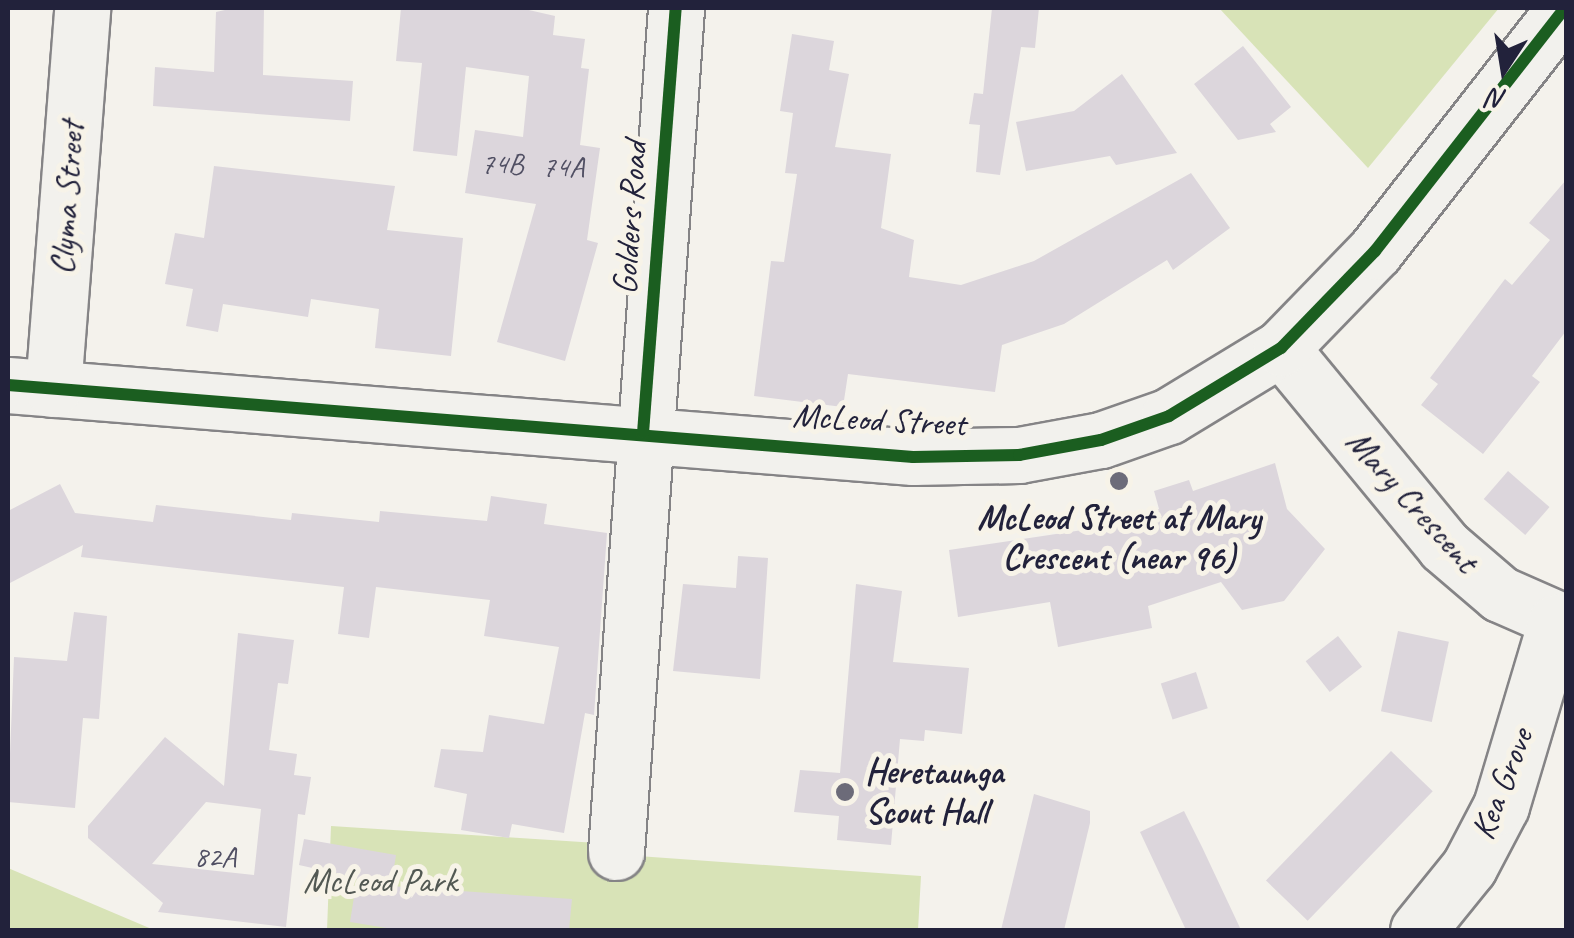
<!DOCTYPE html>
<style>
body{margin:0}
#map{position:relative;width:1574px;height:938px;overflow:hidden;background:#f4f2ec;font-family:Caveat,sans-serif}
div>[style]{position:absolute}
.green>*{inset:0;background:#d8e3b7}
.building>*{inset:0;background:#dcd6dc;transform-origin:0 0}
.roads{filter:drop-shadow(2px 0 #858486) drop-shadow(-2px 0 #858486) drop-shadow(0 2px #858486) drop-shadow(0 -2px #858486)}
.minor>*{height:55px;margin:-27.5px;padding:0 27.5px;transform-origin:27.5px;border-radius:27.5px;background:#f2f1ed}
.cycleway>*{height:12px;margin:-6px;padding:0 6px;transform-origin:6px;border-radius:6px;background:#1b5e20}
.dots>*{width:28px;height:28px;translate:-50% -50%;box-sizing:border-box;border:5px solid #f7f3e8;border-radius:50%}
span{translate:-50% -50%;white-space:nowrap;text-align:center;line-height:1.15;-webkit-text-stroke:10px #f7f3e8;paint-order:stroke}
.number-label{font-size:30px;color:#504f63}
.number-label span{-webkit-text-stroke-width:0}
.street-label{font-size:35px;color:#22223b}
.poi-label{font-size:35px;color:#22223b;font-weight:700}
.left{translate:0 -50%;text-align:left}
.park-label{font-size:35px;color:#525853}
.frame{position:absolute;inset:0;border:10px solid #22223b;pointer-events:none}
.north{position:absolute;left:1454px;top:20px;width:100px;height:100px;-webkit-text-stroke:8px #f7f3e8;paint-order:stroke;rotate:192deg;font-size:28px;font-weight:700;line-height:40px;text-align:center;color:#22223b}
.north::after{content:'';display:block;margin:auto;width:35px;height:45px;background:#22223b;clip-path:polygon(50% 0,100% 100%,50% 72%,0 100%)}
</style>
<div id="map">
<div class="green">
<i style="clip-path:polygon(1219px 8px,1499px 8px,1368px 168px)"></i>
<i style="clip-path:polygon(331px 826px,597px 843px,638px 856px,921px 876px,918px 930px,327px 930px)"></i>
<i style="clip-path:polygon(8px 868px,154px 930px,8px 930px)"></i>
</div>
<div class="building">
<i style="clip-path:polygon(234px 8px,264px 8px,263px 75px,353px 81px,350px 121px,153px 106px,155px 67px,214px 72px,216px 12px)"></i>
<i style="clip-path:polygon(401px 8px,520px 8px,555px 16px,553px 35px,585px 39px,581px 68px,589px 69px,580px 145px,600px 148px,587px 240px,598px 243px,565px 361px,497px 342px,536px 204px,465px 193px,475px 130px,523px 137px,529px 76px,466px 67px,457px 156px,413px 151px,422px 63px,396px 61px)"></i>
<i style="clip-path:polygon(992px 8px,1039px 8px,1035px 48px,1021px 47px,1000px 175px,976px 172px,980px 125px,969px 124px,974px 93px,983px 94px)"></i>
<i style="clip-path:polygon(792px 34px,834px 41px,829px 70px,849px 74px,835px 147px,891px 154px,881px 228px,914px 240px,909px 277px,961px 285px,1034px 261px,1191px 173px,1230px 228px,1173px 270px,1167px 260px,1064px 324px,1002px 345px,995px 392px,848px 374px,843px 407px,754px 396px,771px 261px,784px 262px,797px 174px,785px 173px,793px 113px,780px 111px)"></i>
<i style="clip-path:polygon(1243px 46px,1291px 107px,1270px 124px,1276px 132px,1238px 140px,1194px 84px)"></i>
<i style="clip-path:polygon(1122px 74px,1177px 153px,1116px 165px,1110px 156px,1026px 171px,1016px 122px,1074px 111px)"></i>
<i style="clip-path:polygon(214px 166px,395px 186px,387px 230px,463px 238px,451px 356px,375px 348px,379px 309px,311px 299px,308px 317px,223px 304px,218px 332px,186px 326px,193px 289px,165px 284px,175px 233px,204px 238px)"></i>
<i style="clip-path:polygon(1566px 180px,1566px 331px,1532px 376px,1540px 382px,1483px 454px,1421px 405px,1438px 384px,1430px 378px,1505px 279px,1512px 285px,1550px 240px,1529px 223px)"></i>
<i style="clip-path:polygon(1275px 463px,1287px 509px,1325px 549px,1284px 601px,1242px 610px,1221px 582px,1148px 606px,1152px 628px,1058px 647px,1050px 602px,958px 617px,949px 550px,1096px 528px,1159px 509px,1154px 491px,1189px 480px,1193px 491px)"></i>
<i style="left:1508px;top:471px;width:55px;height:37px;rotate:41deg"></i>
<i style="clip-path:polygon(60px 484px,75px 513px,153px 522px,156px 505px,291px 520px,292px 513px,379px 522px,380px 511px,487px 521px,491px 496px,547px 504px,544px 524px,607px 533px,594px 715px,585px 713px,564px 833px,512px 824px,509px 838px,461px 830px,467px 794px,434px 787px,441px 749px,483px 752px,489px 715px,544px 724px,559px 647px,484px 636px,490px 600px,376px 587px,369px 638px,338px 634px,344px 587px,81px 557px,83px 545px,8px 584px,8px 511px)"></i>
<i style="clip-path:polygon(738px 556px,768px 558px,760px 679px,673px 671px,683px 584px,736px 588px)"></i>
<i style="clip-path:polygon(856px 584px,902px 591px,893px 662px,969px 668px,962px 734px,925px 730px,924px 741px,900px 739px,891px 845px,837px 840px,839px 816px,794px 812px,800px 770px,840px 773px)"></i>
<i style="clip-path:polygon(74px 612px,107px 616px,99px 719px,83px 718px,75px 808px,8px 802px,14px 657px,67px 661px)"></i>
<i style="left:1398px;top:631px;width:52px;height:82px;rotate:12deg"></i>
<i style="clip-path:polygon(evenodd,238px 633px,294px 640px,288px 684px,278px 683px,269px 750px,297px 754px,294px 775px,311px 777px,305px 815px,298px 814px,286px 927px,158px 912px,163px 903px,88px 838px,88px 826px,165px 737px,224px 786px,238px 633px,206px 802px,261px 809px,254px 875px,152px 864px,206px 802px)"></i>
<i style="left:1338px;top:636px;width:39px;height:41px;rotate:52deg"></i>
<i style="left:1196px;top:672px;width:38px;height:37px;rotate:72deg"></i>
<i style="left:1391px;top:751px;width:58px;height:180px;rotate:44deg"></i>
<i style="clip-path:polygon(1034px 794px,1090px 811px,1090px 823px,1064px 930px,1001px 930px)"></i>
<i style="clip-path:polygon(1184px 811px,1202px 847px,1241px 930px,1186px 930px,1140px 832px)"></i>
<i style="clip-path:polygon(304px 839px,396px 855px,391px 886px,572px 899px,569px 930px,399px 930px,350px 922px,357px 878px,299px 865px)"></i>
</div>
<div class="roads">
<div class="minor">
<i style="left:1281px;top:348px;width:256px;rotate:50.5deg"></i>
<i style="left:1444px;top:546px;width:74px;rotate:40.6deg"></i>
<i style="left:1500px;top:594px;width:72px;rotate:23.7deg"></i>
<i style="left:8px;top:385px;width:908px;rotate:4.55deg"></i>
<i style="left:913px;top:457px;width:106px;rotate:-1.1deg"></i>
<i style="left:1019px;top:455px;width:83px;rotate:-10.4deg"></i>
<i style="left:1101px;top:440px;width:72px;rotate:-19.4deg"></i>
<i style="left:1169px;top:416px;width:131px;rotate:-31.3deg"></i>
<i style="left:1281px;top:348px;width:135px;rotate:-45.9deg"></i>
<i style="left:1375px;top:251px;width:308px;rotate:-52deg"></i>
<i style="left:53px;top:389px;width:382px;rotate:-85.6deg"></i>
<i style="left:616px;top:852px;width:846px;rotate:-85.93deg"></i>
<i style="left:1418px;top:930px;width:81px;rotate:-51deg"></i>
<i style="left:1469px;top:867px;width:69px;rotate:-62.3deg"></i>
<i style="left:1501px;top:806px;width:192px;rotate:-73.4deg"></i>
</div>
</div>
<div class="cycleway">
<i style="left:8px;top:385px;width:908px;rotate:4.55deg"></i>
<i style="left:913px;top:457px;width:106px;rotate:-1.1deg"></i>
<i style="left:1019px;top:455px;width:83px;rotate:-10.4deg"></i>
<i style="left:1101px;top:440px;width:72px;rotate:-19.4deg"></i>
<i style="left:1169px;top:416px;width:131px;rotate:-31.3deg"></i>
<i style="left:1281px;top:348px;width:135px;rotate:-45.9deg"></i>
<i style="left:1375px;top:251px;width:308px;rotate:-52deg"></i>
<i style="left:643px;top:433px;width:426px;rotate:-85.6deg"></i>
</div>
<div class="dots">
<i style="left:1119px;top:481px;background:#6c6b79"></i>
<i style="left:845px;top:792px;background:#6c6b79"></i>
</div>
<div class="number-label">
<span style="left:502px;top:163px">74B</span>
<span style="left:563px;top:166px">74A</span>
<span style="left:215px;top:856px">82A</span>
</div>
<div class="street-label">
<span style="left:67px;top:198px;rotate:-86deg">Clyma Street</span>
<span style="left:630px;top:218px;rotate:-86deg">Golders Road</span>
<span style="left:879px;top:420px;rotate:3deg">McLeod Street</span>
<span style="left:1412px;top:501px;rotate:48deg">Mary Crescent</span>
<span style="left:1502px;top:784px;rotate:-69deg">Kea Grove</span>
</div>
<div class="poi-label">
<span style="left:1119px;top:538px">McLeod Street at Mary<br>Crescent (near 96)</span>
<span class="left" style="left:865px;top:792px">Heretaunga<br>Scout Hall</span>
</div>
<div class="park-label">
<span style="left:380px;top:881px">McLeod Park</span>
</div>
<div class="frame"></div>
<div class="north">N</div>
</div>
